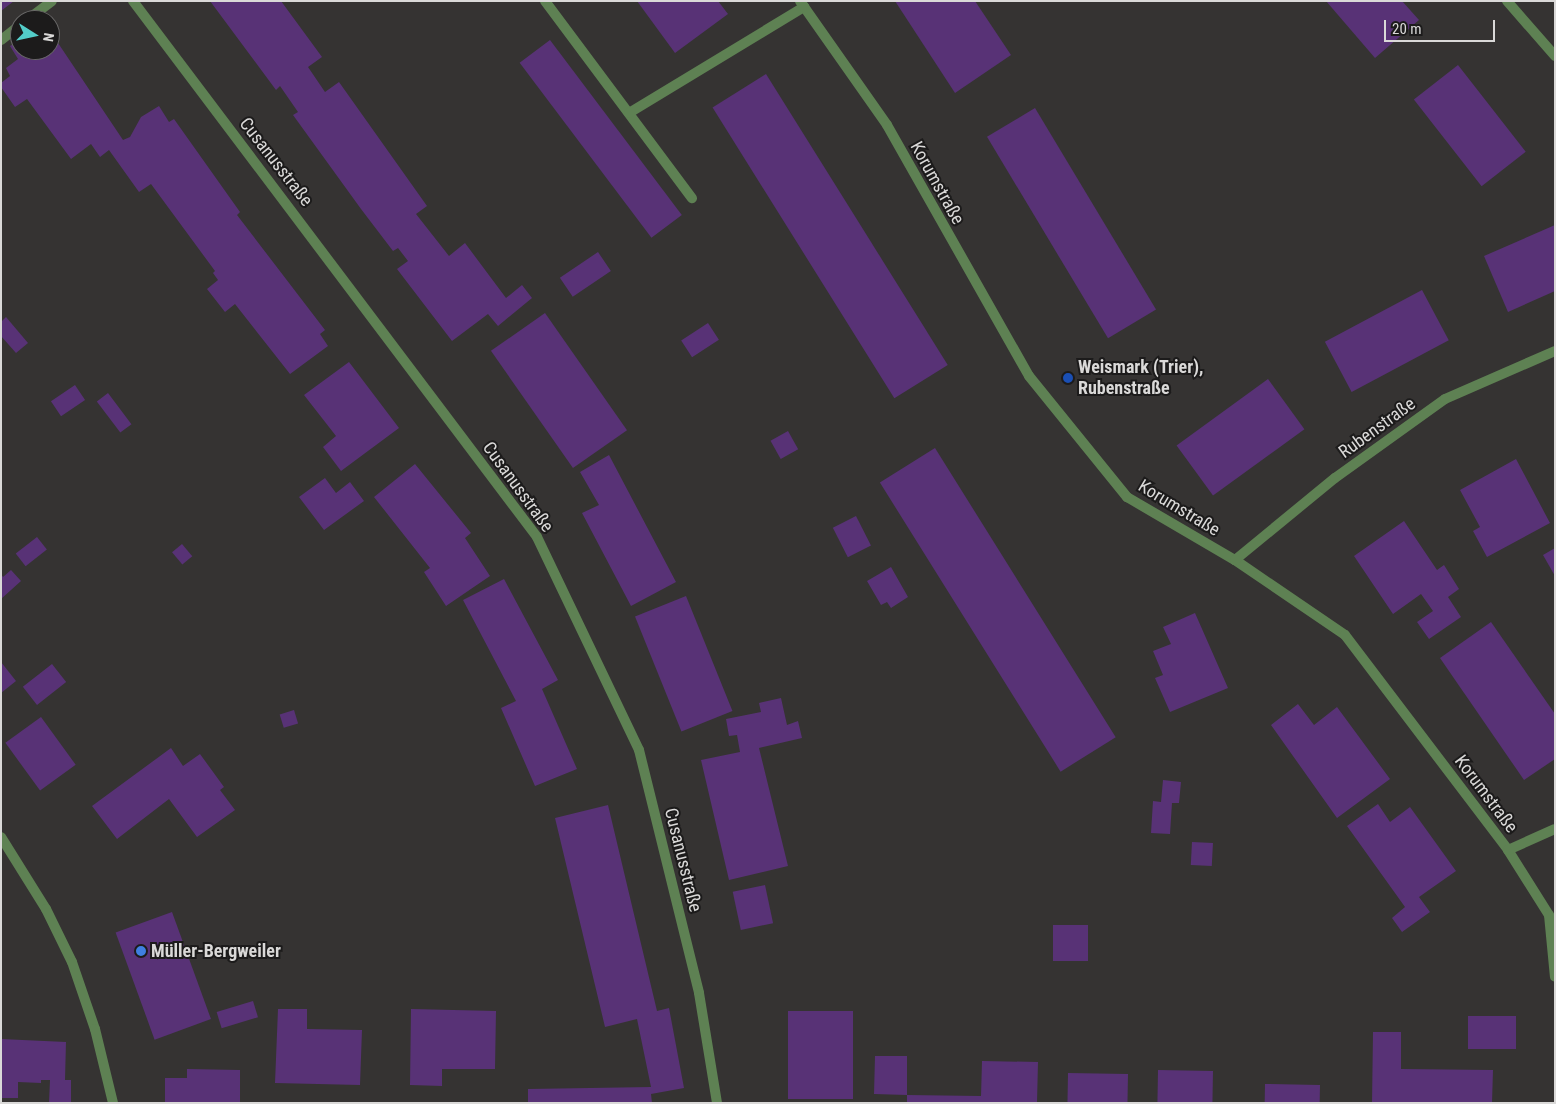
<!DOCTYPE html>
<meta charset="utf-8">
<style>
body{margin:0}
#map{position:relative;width:1556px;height:1104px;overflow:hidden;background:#353332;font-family:"Roboto Condensed",sans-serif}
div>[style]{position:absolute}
.building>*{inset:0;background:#583276;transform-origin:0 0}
.lane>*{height:10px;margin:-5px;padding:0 5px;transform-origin:5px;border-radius:5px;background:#5e8153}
.street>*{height:10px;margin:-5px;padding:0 5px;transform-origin:5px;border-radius:5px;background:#5e8153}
.dots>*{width:14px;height:14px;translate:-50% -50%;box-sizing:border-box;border:2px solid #1c1b1b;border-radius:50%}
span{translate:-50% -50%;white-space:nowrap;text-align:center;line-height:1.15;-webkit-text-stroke:4px #1c1b1b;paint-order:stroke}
.street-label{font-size:18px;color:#dad9d8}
.poi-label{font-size:18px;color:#dad9d8;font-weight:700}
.left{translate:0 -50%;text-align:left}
.frame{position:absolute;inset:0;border:2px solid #dad9d8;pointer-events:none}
.north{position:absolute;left:10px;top:10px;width:50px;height:50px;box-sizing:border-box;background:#1c1b1b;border:1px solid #686767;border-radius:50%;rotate:100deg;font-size:14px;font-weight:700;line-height:20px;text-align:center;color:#dad9d8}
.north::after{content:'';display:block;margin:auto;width:18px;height:22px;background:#53cdc9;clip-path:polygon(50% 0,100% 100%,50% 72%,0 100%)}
.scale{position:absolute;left:1384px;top:20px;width:111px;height:22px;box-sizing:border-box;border:2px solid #dad9d8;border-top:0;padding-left:6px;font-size:15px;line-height:18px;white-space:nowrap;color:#dad9d8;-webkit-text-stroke:4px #1c1b1b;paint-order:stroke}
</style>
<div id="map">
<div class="building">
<i style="clip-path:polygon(1px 1px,14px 1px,1px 11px)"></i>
<i style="clip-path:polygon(210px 1px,281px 1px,322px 57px,308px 67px,325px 92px,339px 82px,427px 206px,416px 214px,449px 256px,465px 243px,506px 298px,522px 285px,532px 298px,498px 326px,488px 314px,452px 341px,397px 269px,408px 261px,398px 248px,393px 251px,361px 209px,293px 115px,298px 112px,280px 86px,276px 90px)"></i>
<i style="clip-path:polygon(637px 1px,718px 1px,728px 14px,675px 53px)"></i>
<i style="clip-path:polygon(895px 1px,975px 1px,1011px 55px,955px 93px)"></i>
<i style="clip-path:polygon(1326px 1px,1402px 1px,1419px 20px,1375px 58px)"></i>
<i style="clip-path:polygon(54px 37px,123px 140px,130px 137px,141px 117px,159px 106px,169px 122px,174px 119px,240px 212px,237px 215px,325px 330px,320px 334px,328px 346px,290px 374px,235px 304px,225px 312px,207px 289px,218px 280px,213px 273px,215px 271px,151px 184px,139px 192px,109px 150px,100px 157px,91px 144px,71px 159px,27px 99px,15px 107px,1px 87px,1px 83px,10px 76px,6px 68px,18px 59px,10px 46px,20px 40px,20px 50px,50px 50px,50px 40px)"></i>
<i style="left:550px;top:40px;width:219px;height:38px;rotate:53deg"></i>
<i style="left:1458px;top:65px;width:110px;height:56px;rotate:52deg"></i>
<i style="left:766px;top:74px;width:343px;height:63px;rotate:58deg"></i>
<i style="left:1035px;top:108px;width:235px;height:56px;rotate:59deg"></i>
<i style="clip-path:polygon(1555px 225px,1555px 291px,1508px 312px,1484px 256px)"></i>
<i style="left:598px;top:252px;width:23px;height:46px;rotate:56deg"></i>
<i style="left:1422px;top:290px;width:57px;height:110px;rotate:62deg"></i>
<i style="left:545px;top:313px;width:143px;height:66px;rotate:55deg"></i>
<i style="clip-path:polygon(6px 317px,28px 343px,16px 353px,1px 336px,1px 322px)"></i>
<i style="left:708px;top:323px;width:20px;height:32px;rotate:57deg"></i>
<i style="clip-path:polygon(349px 362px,399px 428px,341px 471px,323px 447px,336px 436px,304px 395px)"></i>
<i style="left:1268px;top:379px;width:62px;height:113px;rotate:54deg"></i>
<i style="left:75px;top:385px;width:18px;height:29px;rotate:56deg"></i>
<i style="left:108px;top:393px;width:39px;height:14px;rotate:53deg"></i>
<i style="left:788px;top:431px;width:21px;height:20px;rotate:61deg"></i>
<i style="left:935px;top:448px;width:341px;height:65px;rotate:58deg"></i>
<i style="clip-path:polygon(609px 455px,676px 582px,631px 606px,582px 513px,599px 505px,580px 472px)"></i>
<i style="clip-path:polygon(1516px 459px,1550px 523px,1487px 557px,1473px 531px,1480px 527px,1460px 490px)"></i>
<i style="clip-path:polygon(415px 464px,471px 533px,465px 538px,490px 576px,446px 606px,424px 572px,430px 568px,374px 497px)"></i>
<i style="clip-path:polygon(325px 478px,336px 493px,350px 482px,364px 501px,324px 530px,299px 497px)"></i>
<i style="left:856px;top:516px;width:33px;height:26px;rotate:63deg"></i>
<i style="clip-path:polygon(1404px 521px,1437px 570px,1444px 565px,1459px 589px,1448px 597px,1461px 617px,1429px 639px,1417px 622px,1433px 611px,1421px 594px,1393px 614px,1354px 556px)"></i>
<i style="left:37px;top:537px;width:16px;height:27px;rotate:52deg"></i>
<i style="left:182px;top:544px;width:16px;height:13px;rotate:50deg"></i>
<i style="clip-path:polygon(1555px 548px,1555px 576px,1543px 555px)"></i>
<i style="clip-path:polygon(891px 567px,908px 597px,891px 608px,887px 602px,881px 605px,867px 581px)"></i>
<i style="clip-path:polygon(11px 570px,21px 581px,1px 599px,1px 574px,3px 577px)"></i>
<i style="clip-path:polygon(504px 579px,558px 680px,542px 689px,577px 769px,535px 786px,501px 708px,516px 701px,463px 600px)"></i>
<i style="left:686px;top:596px;width:124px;height:55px;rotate:68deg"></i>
<i style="clip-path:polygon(1195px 613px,1228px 688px,1170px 712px,1155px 678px,1163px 675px,1153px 651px,1171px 644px,1163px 627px)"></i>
<i style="clip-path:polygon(1491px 622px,1555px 714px,1555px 759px,1524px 780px,1440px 658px)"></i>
<i style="clip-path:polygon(1px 662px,16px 681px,1px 693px)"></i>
<i style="left:52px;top:664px;width:23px;height:37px;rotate:52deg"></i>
<i style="clip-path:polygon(781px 698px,787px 725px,798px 721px,802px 738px,759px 748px,788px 866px,729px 880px,701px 760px,740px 752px,737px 735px,729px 736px,726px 719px,761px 712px,759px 703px)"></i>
<i style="clip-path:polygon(1298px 704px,1314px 725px,1337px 707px,1390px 779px,1337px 818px,1271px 725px)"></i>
<i style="left:294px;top:710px;width:14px;height:15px;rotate:73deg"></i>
<i style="left:41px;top:717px;width:59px;height:44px;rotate:54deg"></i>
<i style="clip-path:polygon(171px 748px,183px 766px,200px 754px,224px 787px,220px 790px,235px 810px,197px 837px,169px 799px,117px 839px,92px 806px)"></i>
<i style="clip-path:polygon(1163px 780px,1181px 782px,1179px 803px,1172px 803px,1170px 834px,1151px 833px,1153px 801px,1161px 802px)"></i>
<i style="clip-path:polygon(1378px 804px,1390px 822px,1410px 807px,1456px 871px,1419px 897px,1430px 912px,1402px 932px,1392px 918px,1405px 907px,1347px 826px)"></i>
<i style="clip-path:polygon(608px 805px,657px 1011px,669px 1008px,684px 1088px,651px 1094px,652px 1103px,528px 1103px,528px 1089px,651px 1087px,637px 1019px,605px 1027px,555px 818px)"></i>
<i style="left:1192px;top:842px;width:21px;height:23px;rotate:3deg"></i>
<i style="left:765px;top:885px;width:39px;height:33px;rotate:78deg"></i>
<i style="left:172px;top:912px;width:114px;height:60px;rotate:70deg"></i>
<i style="left:1053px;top:925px;width:35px;height:36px"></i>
<i style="left:253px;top:1001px;width:17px;height:38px;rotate:73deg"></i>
<i style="clip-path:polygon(278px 1009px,307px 1009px,307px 1029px,362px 1030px,360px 1085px,275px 1083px)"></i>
<i style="clip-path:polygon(411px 1009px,496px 1011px,495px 1069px,442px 1069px,442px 1086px,410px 1085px)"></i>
<i style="left:788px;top:1011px;width:65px;height:88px"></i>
<i style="left:1468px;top:1016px;width:48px;height:33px"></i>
<i style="clip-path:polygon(1373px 1032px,1401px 1032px,1401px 1069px,1493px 1070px,1492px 1103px,1372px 1103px)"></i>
<i style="clip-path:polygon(1px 1039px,66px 1042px,65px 1080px,71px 1080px,71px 1103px,49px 1103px,50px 1080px,41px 1080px,41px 1083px,18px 1082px,18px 1098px,1px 1098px)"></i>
<i style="clip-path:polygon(875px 1056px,907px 1056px,907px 1095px,981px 1096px,982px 1061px,1038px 1062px,1037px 1103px,907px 1103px,907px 1095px,874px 1094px)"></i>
<i style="clip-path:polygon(187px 1069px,240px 1070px,240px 1103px,165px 1103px,165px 1078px,187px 1078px)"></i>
<i style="left:1158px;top:1070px;width:55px;height:33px;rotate:1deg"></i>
<i style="left:1068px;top:1073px;width:60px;height:30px;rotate:1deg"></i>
<i style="left:1265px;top:1084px;width:55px;height:19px;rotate:1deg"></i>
</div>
<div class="lane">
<i style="left:545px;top:1px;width:246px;rotate:53.3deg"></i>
<i style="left:629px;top:113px;width:205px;rotate:-31.2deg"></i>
</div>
<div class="street">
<i style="left:133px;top:1px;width:671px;rotate:52.99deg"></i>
<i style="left:537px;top:537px;width:236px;rotate:64.4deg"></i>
<i style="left:639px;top:750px;width:250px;rotate:76.1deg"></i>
<i style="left:699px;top:993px;width:111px;rotate:80.7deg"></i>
<i style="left:800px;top:1px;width:151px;rotate:54.9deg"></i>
<i style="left:887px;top:125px;width:288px;rotate:60.5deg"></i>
<i style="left:1029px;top:376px;width:156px;rotate:51deg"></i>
<i style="left:1127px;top:497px;width:125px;rotate:30.3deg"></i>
<i style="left:1235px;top:560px;width:133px;rotate:34.3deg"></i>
<i style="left:1345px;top:635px;width:270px;rotate:52.8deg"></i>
<i style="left:1508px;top:850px;width:77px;rotate:57.8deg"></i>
<i style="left:1549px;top:915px;width:62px;rotate:84.5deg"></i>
<i style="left:1507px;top:1px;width:73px;rotate:48.9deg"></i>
<i style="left:27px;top:20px;width:31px;rotate:-37deg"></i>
<i style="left:1px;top:40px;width:24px;rotate:-38deg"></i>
<i style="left:1235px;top:560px;width:129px;rotate:-39.4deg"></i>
<i style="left:1335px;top:478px;width:135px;rotate:-35.7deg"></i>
<i style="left:1445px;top:399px;width:120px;rotate:-23.6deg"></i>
<i style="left:1px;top:837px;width:85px;rotate:58deg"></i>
<i style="left:46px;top:909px;width:59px;rotate:63.9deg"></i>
<i style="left:72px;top:962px;width:71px;rotate:71.1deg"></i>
<i style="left:95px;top:1029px;width:76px;rotate:76.3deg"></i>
<i style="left:1508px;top:850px;width:51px;rotate:-24.1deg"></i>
</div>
<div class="dots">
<i style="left:1068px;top:378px;background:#1a4fb4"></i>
<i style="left:141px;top:951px;background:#3f7fe0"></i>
</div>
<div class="street-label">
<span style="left:276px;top:162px;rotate:52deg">Cusanusstraße</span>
<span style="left:937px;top:183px;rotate:61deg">Korumstraße</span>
<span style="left:1377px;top:428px;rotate:-36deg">Rubenstraße</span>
<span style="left:518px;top:487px;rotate:54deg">Cusanusstraße</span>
<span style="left:1179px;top:508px;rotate:31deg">Korumstraße</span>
<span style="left:1486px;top:794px;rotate:53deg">Korumstraße</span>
<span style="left:683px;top:860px;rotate:76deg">Cusanusstraße</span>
</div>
<div class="poi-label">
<span class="left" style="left:1078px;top:378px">Weismark (Trier),<br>Rubenstraße</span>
<span class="left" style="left:151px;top:951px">Müller-Bergweiler</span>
</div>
<div class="frame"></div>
<div class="north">N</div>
<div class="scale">20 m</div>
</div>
